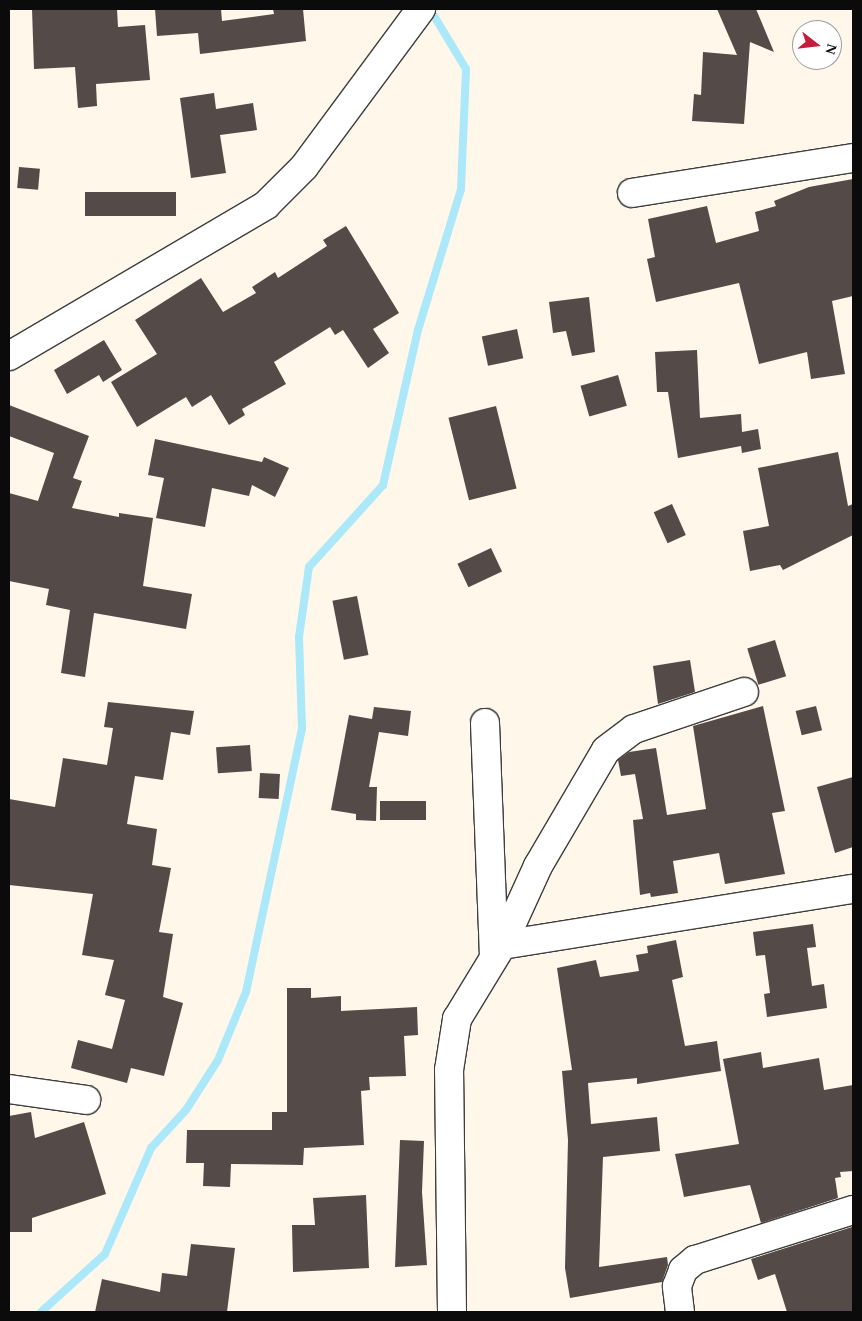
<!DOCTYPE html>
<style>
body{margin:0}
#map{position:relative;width:862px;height:1321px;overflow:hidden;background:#fff7e9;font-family:"Times New Roman",serif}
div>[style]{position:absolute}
.stream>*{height:8px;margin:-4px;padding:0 4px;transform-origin:4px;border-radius:4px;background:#abe8fa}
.building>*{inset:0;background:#544a47;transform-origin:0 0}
.roads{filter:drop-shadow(1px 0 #3e3e3e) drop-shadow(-1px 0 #3e3e3e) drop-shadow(0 1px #3e3e3e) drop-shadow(0 -1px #3e3e3e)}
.street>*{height:28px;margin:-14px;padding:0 14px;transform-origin:14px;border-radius:14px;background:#fff}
span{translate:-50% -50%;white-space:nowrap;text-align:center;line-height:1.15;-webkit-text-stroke:5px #fff;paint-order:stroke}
.frame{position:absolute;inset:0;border:10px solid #0b0b0b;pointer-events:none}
.north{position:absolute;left:792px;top:20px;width:50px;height:50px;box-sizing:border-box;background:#fff;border:1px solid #9d9d9d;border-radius:50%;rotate:106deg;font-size:14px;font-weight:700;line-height:20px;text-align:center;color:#0b0b0b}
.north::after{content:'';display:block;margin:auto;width:18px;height:22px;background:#c31c3d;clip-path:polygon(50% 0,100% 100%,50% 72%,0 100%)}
</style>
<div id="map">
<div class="stream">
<i style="left:41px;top:1312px;width:86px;rotate:-42.2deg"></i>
<i style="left:105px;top:1254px;width:116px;rotate:-66.5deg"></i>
<i style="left:151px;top:1148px;width:52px;rotate:-47.4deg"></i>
<i style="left:186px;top:1110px;width:59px;rotate:-57.4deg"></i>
<i style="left:218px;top:1060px;width:74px;rotate:-67.6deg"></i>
<i style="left:246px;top:992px;width:270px;rotate:-78deg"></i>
<i style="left:302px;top:728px;width:91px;rotate:-91.9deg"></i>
<i style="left:299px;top:637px;width:71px;rotate:-81.9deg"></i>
<i style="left:309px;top:567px;width:110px;rotate:-47.9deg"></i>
<i style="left:383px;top:485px;width:159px;rotate:-77.3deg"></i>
<i style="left:418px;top:330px;width:147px;rotate:-73deg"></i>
<i style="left:461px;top:189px;width:120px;rotate:-87.6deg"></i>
<i style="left:466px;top:69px;width:70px;rotate:-121deg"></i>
</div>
<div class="building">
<i style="clip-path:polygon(32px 9px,117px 9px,118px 27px,145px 25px,150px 80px,96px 84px,97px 106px,78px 108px,75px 67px,34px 69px)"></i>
<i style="clip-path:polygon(155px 9px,221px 9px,222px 21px,274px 14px,273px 9px,303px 9px,306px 41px,200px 54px,198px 33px,157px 36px)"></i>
<i style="clip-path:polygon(717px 9px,756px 9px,774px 52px,750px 42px,744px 124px,692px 121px,694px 94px,701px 95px,703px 52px,737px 55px)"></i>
<i style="clip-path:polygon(214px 93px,216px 109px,253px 103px,257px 130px,220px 135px,226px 173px,191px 178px,180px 98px)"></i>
<i style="left:19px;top:167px;width:21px;height:21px;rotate:5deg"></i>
<i style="clip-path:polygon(853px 179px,853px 296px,832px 301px,845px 374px,811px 379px,807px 352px,759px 364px,739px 283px,656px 302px,647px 259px,655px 257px,648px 219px,707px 206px,716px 243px,759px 231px,755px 212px,776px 206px,774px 201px,809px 187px)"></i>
<i style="left:176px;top:192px;width:24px;height:91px;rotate:90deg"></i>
<i style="clip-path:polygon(346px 226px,399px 313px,373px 329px,389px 353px,368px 368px,343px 330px,335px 335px,330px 327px,274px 362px,286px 384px,242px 409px,245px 415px,229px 425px,211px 395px,192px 407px,186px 397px,137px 427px,111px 382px,157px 354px,135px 320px,201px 278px,223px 312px,256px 293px,252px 287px,275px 272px,278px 278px,327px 246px,323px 240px)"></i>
<i style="clip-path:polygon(589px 297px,595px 352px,572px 356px,566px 331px,553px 333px,549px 302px)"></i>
<i style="left:517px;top:329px;width:30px;height:36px;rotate:78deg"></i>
<i style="clip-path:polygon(104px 340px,122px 370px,103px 382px,99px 375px,67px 394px,54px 370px)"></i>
<i style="clip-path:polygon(697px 350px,700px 418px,741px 414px,742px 432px,758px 429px,761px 449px,742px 453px,741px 446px,678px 458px,668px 392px,657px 392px,655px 352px)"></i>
<i style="left:618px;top:375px;width:32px;height:39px;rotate:74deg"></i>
<i style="clip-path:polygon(9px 405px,89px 436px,73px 478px,82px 481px,72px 508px,119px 517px,119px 513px,153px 518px,143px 586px,192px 594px,186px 629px,94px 613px,85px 677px,61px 673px,70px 610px,46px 605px,49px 589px,9px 581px,9px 493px,38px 501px,54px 453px,9px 436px)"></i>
<i style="left:496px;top:406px;width:85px;height:49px;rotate:76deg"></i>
<i style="clip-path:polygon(155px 439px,262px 462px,264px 457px,289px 468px,275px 497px,252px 485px,249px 496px,212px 488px,205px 527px,156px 518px,164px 478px,148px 475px)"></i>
<i style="clip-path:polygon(838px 452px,848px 506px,853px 504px,853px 535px,783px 570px,780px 565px,750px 571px,743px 531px,769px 526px,758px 468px)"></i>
<i style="left:672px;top:504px;width:34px;height:20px;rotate:66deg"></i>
<i style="left:491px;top:548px;width:26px;height:37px;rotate:65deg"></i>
<i style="left:357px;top:596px;width:60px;height:25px;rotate:79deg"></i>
<i style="left:775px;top:640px;width:38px;height:29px;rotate:73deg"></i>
<i style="clip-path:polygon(690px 660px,695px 692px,658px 704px,653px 666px)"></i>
<i style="clip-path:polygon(108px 702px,194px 711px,190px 735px,171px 732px,163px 780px,135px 776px,127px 824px,157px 829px,152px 865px,171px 868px,159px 932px,173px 934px,163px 997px,183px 1003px,164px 1076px,131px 1068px,127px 1083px,71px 1068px,78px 1040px,112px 1049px,125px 1000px,105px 995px,114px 960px,82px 955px,93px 894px,9px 885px,9px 799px,55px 807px,63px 758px,107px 765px,113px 728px,104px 727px)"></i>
<i style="clip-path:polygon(763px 706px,785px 811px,772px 813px,785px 874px,725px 884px,719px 853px,673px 861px,678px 893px,651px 897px,650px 893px,640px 895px,633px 820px,643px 819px,635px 774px,621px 776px,618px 760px,629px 752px,656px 748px,667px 815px,706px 809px,693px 726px)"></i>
<i style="left:816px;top:706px;width:25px;height:21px;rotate:76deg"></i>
<i style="clip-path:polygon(374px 707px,411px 711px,408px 736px,379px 732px,369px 787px,377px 787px,376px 821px,356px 820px,356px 814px,331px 810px,349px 715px,372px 719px)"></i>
<i style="left:250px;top:745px;width:26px;height:34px;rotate:86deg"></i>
<i style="left:260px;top:773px;width:20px;height:25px;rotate:3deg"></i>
<i style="clip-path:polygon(853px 777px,853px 847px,835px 853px,817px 787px)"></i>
<i style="left:426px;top:801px;width:19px;height:46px;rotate:90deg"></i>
<i style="clip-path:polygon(813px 924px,816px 947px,807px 948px,812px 986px,824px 984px,827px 1008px,767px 1017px,764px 994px,770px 993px,765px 955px,756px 956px,753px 932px)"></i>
<i style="clip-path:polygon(676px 940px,683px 977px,672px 980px,685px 1046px,717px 1041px,721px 1071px,637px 1084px,637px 1078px,588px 1083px,591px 1124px,657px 1117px,660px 1151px,603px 1157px,599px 1267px,667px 1257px,668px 1265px,662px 1282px,570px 1298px,565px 1268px,568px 1140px,562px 1071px,572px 1070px,557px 968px,596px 960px,600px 977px,639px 971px,636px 955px,648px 953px,647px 946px)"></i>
<i style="clip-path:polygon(287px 988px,311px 988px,311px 998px,341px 996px,341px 1011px,417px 1007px,418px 1035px,404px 1036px,406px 1076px,369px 1077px,370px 1090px,361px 1091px,364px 1145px,304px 1148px,303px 1165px,231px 1164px,230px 1187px,203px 1186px,204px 1163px,186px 1163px,187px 1130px,272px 1130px,272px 1112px,287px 1112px)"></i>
<i style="clip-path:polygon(761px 1052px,763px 1068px,819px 1058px,824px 1090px,853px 1085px,853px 1171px,840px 1172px,841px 1177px,835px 1178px,838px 1198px,761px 1223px,750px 1185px,684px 1197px,675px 1154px,739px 1144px,723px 1059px)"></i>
<i style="clip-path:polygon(31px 1112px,35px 1138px,84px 1122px,106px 1194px,32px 1218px,32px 1232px,9px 1232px,9px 1116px)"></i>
<i style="clip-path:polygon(400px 1140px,424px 1141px,422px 1192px,427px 1265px,395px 1267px)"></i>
<i style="clip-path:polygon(366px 1195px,369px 1268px,293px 1272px,292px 1225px,315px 1225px,313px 1198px)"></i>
<i style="clip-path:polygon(852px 1227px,853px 1312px,787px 1312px,775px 1274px,758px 1280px,751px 1259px)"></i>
<i style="clip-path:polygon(191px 1244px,235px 1248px,227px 1312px,95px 1312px,102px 1279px,160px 1292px,162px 1273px,187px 1276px)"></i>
</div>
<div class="roads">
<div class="street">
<i style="left:632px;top:193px;width:224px;rotate:-9deg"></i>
<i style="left:9px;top:356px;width:298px;rotate:-30.4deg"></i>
<i style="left:266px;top:205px;width:54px;rotate:-45deg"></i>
<i style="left:304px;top:167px;width:197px;rotate:-53.5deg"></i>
<i style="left:485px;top:723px;width:233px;rotate:87.8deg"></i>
<i style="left:502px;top:945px;width:355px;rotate:-9.1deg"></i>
<i style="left:9px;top:1089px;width:78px;rotate:8.1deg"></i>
<i style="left:452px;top:1312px;width:242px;rotate:-90.7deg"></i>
<i style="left:449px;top:1070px;width:52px;rotate:-81.1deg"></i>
<i style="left:457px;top:1019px;width:87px;rotate:-58.7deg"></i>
<i style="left:502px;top:945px;width:87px;rotate:-65.5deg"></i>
<i style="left:538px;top:866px;width:134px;rotate:-59.6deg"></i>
<i style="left:606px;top:750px;width:35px;rotate:-37deg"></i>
<i style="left:634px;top:729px;width:116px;rotate:-18.6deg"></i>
<i style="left:680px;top:1312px;width:26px;rotate:-97deg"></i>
<i style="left:677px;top:1286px;width:17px;rotate:-69deg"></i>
<i style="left:683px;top:1270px;width:16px;rotate:-40deg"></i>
<i style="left:695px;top:1260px;width:166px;rotate:-17.6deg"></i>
</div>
</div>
<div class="frame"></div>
<div class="north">N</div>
</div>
